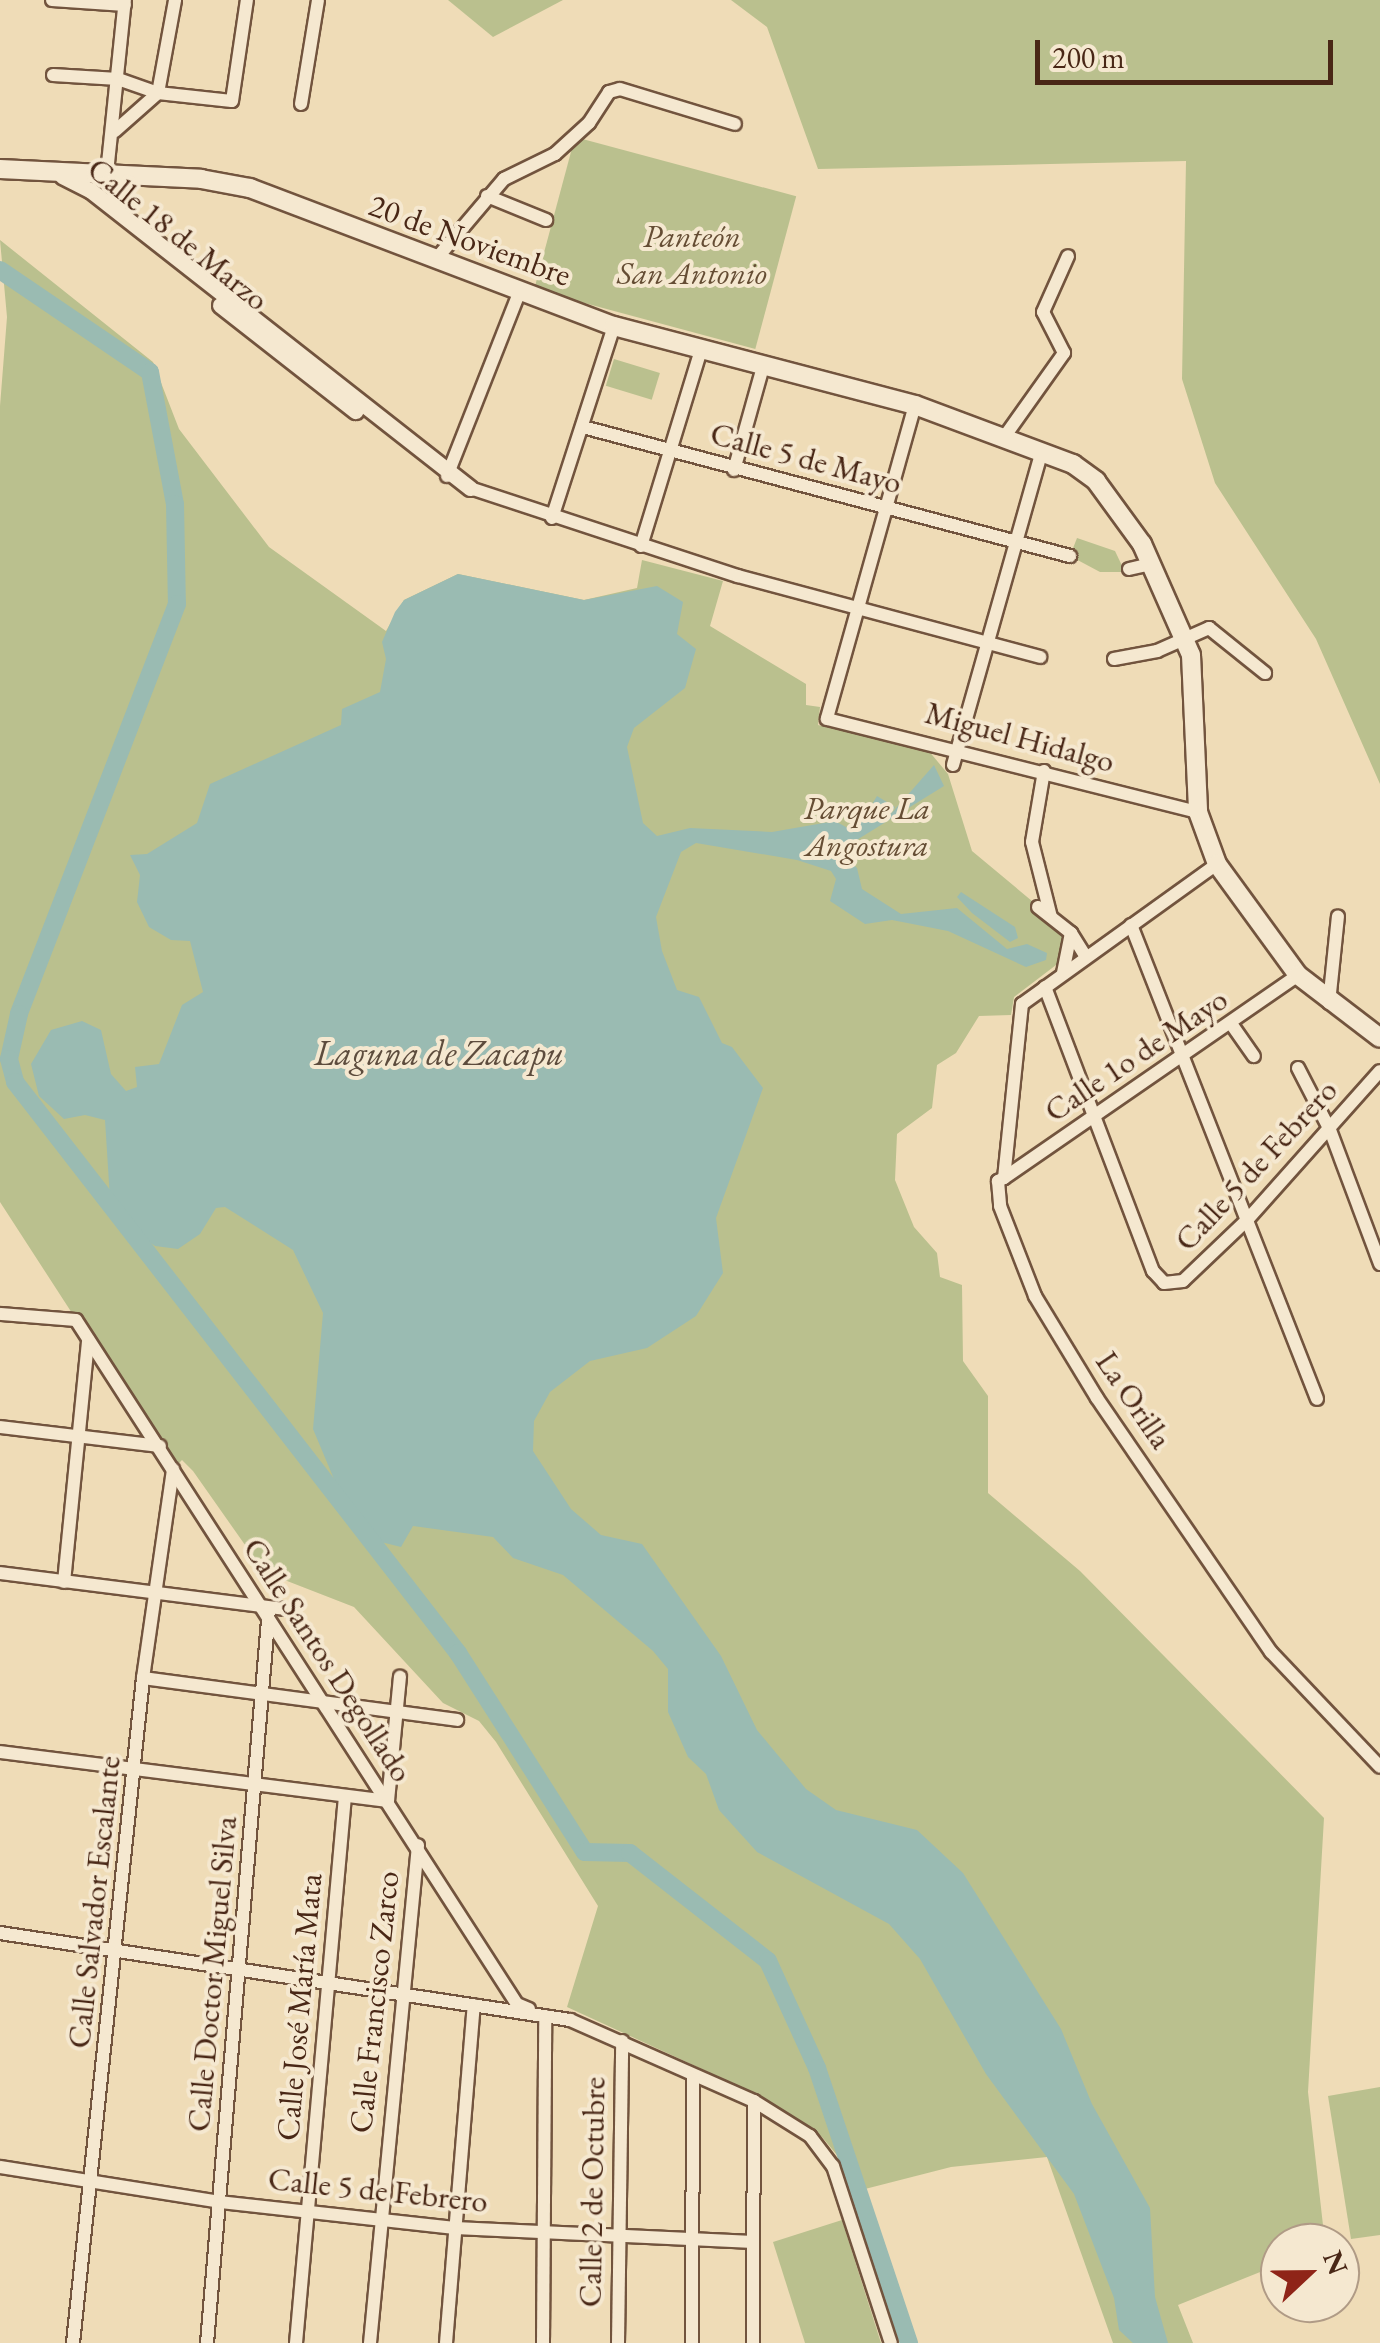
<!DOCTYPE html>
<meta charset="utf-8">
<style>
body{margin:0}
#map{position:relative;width:1380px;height:2343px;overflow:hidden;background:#efdcb7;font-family:"EB Garamond",serif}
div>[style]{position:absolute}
.green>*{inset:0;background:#bac08e;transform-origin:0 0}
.water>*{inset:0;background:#9abbb2}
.river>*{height:18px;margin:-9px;padding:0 9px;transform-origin:9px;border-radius:9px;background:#9abbb2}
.roads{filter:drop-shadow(2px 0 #72543e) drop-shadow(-2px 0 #72543e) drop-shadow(0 2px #72543e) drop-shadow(0 -2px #72543e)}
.minor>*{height:12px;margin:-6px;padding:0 6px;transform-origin:6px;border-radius:6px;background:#f5e8d0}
.tertiary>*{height:15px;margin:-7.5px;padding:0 7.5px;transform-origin:7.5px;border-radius:7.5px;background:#f5e8d0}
.secondary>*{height:18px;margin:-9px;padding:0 9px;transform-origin:9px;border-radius:9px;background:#f5e8d0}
span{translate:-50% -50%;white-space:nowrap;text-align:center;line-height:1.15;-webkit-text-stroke:8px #f5e8d0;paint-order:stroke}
.street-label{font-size:32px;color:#492716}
.park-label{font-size:32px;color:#654d34;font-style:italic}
.water-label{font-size:35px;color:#5d4c3d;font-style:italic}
.north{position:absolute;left:1260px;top:2223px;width:100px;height:100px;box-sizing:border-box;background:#f5e8d0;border:2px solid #b09b86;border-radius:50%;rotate:68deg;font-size:28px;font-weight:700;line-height:40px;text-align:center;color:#492716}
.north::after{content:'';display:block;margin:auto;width:35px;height:45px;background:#8f2418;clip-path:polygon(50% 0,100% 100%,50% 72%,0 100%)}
.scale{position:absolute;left:1035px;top:40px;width:298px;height:45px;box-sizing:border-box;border:5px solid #492716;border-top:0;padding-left:12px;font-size:30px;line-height:35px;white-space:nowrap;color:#492716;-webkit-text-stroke:8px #f5e8d0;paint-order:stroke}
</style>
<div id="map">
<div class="green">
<i style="clip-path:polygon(448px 0,563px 0,493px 37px)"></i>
<i style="clip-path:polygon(731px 0,1380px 0,1380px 784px,1316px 639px,1215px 483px,1182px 379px,1186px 161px,818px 169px,767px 27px)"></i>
<i style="left:575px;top:137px;width:229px;height:158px;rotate:15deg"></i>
<i style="clip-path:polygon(0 240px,153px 362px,179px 429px,269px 547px,386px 631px,404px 600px,458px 574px,584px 600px,637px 588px,642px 560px,723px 581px,710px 626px,806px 684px,806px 705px,820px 707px,818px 725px,928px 750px,948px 774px,972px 851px,1068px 931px,1060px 962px,1014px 997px,1011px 1015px,979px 1016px,956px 1053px,937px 1065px,932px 1108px,897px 1134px,895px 1180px,914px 1227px,937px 1253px,940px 1277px,962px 1285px,963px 1361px,988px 1396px,988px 1493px,1080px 1571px,1324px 1818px,1308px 2092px,1325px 2243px,1280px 2243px,1280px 2264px,1178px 2305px,1193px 2343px,1113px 2343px,1047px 2157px,951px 2167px,865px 2189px,822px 2137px,704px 2070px,567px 2007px,598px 1906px,496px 1742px,479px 1721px,443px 1703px,354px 1607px,264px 1572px,193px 1471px,182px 1460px,173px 1469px,0 1202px,0 406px,7px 317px)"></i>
<i style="left:614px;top:359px;width:48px;height:28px;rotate:17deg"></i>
<i style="clip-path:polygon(1077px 538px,1115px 551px,1125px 572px,1100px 572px,1070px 556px)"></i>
<i style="clip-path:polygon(1380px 2087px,1380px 2235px,1351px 2239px,1328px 2096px)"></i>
<i style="clip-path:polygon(842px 2220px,881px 2343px,805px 2343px,773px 2242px)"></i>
</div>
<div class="water">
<i style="clip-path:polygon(458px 574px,584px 600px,657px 586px,683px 602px,677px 634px,696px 649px,685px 688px,634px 728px,627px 747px,643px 823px,657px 836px,690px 828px,772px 832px,835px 821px,855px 832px,877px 796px,895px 807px,890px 815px,934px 765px,944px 786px,847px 846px,846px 859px,857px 868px,862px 889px,901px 914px,957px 908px,1007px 949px,1027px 944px,1047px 953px,1046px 960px,1026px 967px,948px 931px,892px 920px,865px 924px,830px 901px,836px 879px,831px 871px,797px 860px,696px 843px,681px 852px,656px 917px,662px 951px,677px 990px,699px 997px,722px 1043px,732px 1047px,763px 1088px,716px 1218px,723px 1273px,696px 1316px,647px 1348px,590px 1361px,550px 1392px,534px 1421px,533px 1451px,571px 1509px,601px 1535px,642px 1544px,721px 1656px,757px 1730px,806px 1789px,836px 1810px,917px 1830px,963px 1873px,1061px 2029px,1092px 2104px,1150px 2208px,1155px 2297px,1168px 2343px,1133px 2343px,1119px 2330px,1114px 2298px,1074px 2194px,986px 2074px,920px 1959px,889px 1924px,757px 1852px,719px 1810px,706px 1774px,688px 1757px,668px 1712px,668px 1669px,653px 1651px,563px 1575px,513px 1558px,493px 1537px,413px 1526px,401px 1547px,381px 1542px,339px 1491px,313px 1429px,323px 1313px,293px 1250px,225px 1207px,216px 1208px,200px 1234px,178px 1249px,155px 1246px,129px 1227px,110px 1199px,105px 1120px,85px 1115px,64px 1119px,39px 1096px,31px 1064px,51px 1030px,82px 1021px,101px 1030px,111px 1074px,126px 1091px,137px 1087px,135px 1067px,159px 1064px,182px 1005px,203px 992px,190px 941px,171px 940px,149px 927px,137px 902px,140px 875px,130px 855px,147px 854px,197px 823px,210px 784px,341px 725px,342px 709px,380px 692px,386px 659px,382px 642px,395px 612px,404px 600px)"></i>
<i style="clip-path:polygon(961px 892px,1015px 927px,1018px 938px,1010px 942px,972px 913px,957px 897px)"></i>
</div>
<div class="river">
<i style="left:0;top:270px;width:181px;rotate:34.2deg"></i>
<i style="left:150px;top:372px;width:134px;rotate:79.3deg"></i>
<i style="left:175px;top:504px;width:100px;rotate:88.9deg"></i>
<i style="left:177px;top:604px;width:439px;rotate:111.1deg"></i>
<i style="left:19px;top:1014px;width:46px;rotate:102.5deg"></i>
<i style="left:9px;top:1059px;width:24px;rotate:75deg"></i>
<i style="left:15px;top:1082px;width:723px;rotate:52.19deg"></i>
<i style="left:458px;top:1653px;width:236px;rotate:57.5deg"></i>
<i style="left:585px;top:1852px;width:45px;rotate:1.3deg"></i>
<i style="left:630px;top:1853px;width:175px;rotate:38deg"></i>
<i style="left:768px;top:1961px;width:118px;rotate:65.4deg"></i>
<i style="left:817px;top:2068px;width:290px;rotate:71.5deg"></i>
</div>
<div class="roads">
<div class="minor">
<i style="left:52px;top:0;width:73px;rotate:3.9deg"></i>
<i style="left:53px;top:75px;width:65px;rotate:3.5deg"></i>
<i style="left:118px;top:79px;width:42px;rotate:19.3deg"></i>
<i style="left:158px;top:93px;width:74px;rotate:6.2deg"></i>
<i style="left:232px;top:101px;width:102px;rotate:-81.6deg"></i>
<i style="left:158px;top:93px;width:95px;rotate:-79.6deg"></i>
<i style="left:301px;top:104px;width:105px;rotate:-80.7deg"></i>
<i style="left:115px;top:131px;width:57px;rotate:-41.5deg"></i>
<i style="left:107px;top:173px;width:174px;rotate:-84.1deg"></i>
<i style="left:487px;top:196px;width:64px;rotate:22.1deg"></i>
<i style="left:437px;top:258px;width:104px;rotate:-49.7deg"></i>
<i style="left:504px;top:179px;width:57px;rotate:-26.1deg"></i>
<i style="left:555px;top:154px;width:46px;rotate:-42.4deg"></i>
<i style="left:589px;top:123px;width:37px;rotate:-57deg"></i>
<i style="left:609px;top:92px;width:11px;rotate:-15deg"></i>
<i style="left:620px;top:89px;width:120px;rotate:16.9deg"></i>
<i style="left:915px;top:405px;width:326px;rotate:105.7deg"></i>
<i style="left:827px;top:719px;width:382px;rotate:14.1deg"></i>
<i style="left:583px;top:427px;width:504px;rotate:14.84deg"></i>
<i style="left:1005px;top:436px;width:102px;rotate:-54.6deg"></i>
<i style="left:1064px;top:353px;width:46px;rotate:-117.1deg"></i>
<i style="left:1043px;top:312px;width:61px;rotate:-65.9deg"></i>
<i style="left:734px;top:470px;width:107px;rotate:-74.3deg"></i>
<i style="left:447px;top:476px;width:199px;rotate:-68.5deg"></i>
<i style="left:470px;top:488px;width:282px;rotate:18.2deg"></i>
<i style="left:738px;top:576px;width:313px;rotate:15deg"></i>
<i style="left:552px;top:518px;width:202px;rotate:-72.1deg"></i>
<i style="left:641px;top:546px;width:205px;rotate:-73deg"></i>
<i style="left:1129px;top:569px;width:22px;rotate:-13deg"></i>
<i style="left:1114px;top:659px;width:44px;rotate:-10.5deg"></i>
<i style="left:1157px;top:651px;width:57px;rotate:-23.9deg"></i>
<i style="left:1209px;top:628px;width:72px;rotate:38.8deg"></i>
<i style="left:953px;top:765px;width:327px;rotate:-74.2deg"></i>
<i style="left:1044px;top:771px;width:72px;rotate:99.6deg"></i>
<i style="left:1032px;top:842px;width:77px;rotate:75.8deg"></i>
<i style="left:1217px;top:864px;width:240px;rotate:144.3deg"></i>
<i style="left:1022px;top:1004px;width:175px;rotate:95.9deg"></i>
<i style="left:1004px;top:1178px;width:7px;rotate:153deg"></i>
<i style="left:998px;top:1181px;width:25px;rotate:85deg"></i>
<i style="left:1000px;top:1206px;width:97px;rotate:68.7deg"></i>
<i style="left:1035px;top:1296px;width:119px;rotate:58.7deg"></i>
<i style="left:1097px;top:1398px;width:308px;rotate:55.6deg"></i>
<i style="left:1271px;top:1652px;width:158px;rotate:46.5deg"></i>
<i style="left:1038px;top:907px;width:42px;rotate:38.2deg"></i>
<i style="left:1071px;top:933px;width:28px;rotate:58deg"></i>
<i style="left:1131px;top:925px;width:509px;rotate:68.57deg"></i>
<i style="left:1063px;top:973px;width:41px;rotate:-78.7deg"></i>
<i style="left:1045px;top:987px;width:304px;rotate:69.2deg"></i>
<i style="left:1153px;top:1271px;width:16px;rotate:47deg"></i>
<i style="left:1164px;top:1283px;width:19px;rotate:-6deg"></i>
<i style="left:1183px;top:1281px;width:90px;rotate:-43.6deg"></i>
<i style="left:1248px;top:1219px;width:198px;rotate:-48.3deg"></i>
<i style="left:1329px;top:1003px;width:87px;rotate:-84.1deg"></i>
<i style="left:1232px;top:1025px;width:38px;rotate:55deg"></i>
<i style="left:1298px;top:1068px;width:70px;rotate:62.7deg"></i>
<i style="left:1330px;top:1130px;width:143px;rotate:69.5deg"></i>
<i style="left:1004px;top:1178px;width:357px;rotate:-34.6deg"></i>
<i style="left:0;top:1314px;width:76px;rotate:4.5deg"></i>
<i style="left:76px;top:1320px;width:814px;rotate:57.19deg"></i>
<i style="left:517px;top:2004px;width:13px;rotate:23deg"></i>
<i style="left:0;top:1427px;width:161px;rotate:6.8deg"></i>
<i style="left:0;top:1573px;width:286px;rotate:7.2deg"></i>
<i style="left:64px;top:1582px;width:243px;rotate:-84.3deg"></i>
<i style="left:143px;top:1678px;width:317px;rotate:7.6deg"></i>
<i style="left:0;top:1752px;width:391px;rotate:7.2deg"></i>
<i style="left:388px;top:1801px;width:125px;rotate:-84.5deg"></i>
<i style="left:0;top:1933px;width:577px;rotate:8.68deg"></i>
<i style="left:570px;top:2020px;width:201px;rotate:23.8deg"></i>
<i style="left:754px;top:2101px;width:66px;rotate:32deg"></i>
<i style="left:810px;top:2136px;width:38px;rotate:53deg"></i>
<i style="left:833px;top:2166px;width:186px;rotate:71.9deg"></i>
<i style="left:0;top:2167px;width:223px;rotate:9deg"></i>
<i style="left:220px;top:2202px;width:237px;rotate:6.3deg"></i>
<i style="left:456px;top:2228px;width:297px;rotate:2.7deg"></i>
<i style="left:73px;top:2343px;width:669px;rotate:-83.99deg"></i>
<i style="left:143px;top:1678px;width:211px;rotate:-81.8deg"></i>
<i style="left:207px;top:2343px;width:736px;rotate:-85.17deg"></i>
<i style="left:296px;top:2343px;width:549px;rotate:-84.88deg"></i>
<i style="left:370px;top:2343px;width:500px;rotate:-84.49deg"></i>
<i style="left:446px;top:2343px;width:339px;rotate:-85.3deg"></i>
<i style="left:543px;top:2343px;width:327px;rotate:-89.6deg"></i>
<i style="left:618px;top:2343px;width:302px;rotate:-89.2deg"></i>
<i style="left:692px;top:2343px;width:266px;rotate:-89.8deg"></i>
<i style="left:753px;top:2343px;width:242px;rotate:-89.8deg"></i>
</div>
<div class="tertiary">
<i style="left:62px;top:176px;width:31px;rotate:27deg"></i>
<i style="left:90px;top:190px;width:483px;rotate:38.1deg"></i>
<i style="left:220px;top:305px;width:172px;rotate:38.1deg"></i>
</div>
<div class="secondary">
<i style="left:0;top:169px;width:201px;rotate:2.8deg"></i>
<i style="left:201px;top:179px;width:50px;rotate:10.4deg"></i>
<i style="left:250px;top:188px;width:389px;rotate:20.8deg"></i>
<i style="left:614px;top:326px;width:311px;rotate:14.7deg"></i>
<i style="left:915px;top:405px;width:169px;rotate:20.5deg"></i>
<i style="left:1073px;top:464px;width:29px;rotate:36deg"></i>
<i style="left:1096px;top:481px;width:78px;rotate:53.9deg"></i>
<i style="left:1142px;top:544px;width:121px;rotate:66.2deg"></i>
<i style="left:1191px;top:655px;width:157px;rotate:87.4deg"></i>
<i style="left:1198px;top:812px;width:55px;rotate:69.9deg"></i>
<i style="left:1217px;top:864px;width:137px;rotate:53.9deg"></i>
<i style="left:1298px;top:975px;width:103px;rotate:37.5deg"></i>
</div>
</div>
<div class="street-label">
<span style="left:178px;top:234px;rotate:39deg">Calle 18 de Marzo</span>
<span style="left:470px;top:240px;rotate:20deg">20 de Noviembre</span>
<span style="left:806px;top:458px;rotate:15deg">Calle 5 de Mayo</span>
<span style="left:1020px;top:737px;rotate:15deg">Miguel Hidalgo</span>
<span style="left:1136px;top:1055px;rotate:-34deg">Calle 1o de Mayo</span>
<span style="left:1256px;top:1165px;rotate:-47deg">Calle 5 de Febrero</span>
<span style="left:1134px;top:1400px;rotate:56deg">La Orilla</span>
<span style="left:328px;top:1660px;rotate:57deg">Calle Santos Degollado</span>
<span style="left:94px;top:1902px;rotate:-84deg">Calle Salvador Escalante</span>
<span style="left:212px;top:1974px;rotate:-85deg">Calle Doctor Miguel Silva</span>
<span style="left:374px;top:2002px;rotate:-84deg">Calle Francisco Zarco</span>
<span style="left:299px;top:2007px;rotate:-85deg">Calle José María Mata</span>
<span style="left:378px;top:2190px;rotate:6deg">Calle 5 de Febrero</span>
<span style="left:592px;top:2192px;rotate:-89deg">Calle 2 de Octubre</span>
</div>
<div class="park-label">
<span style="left:692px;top:255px">Panteón<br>San Antonio</span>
<span style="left:867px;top:827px">Parque La<br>Angostura</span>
</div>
<div class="water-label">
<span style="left:439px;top:1053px">Laguna de Zacapu</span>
</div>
<div class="north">N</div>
<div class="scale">200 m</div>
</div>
